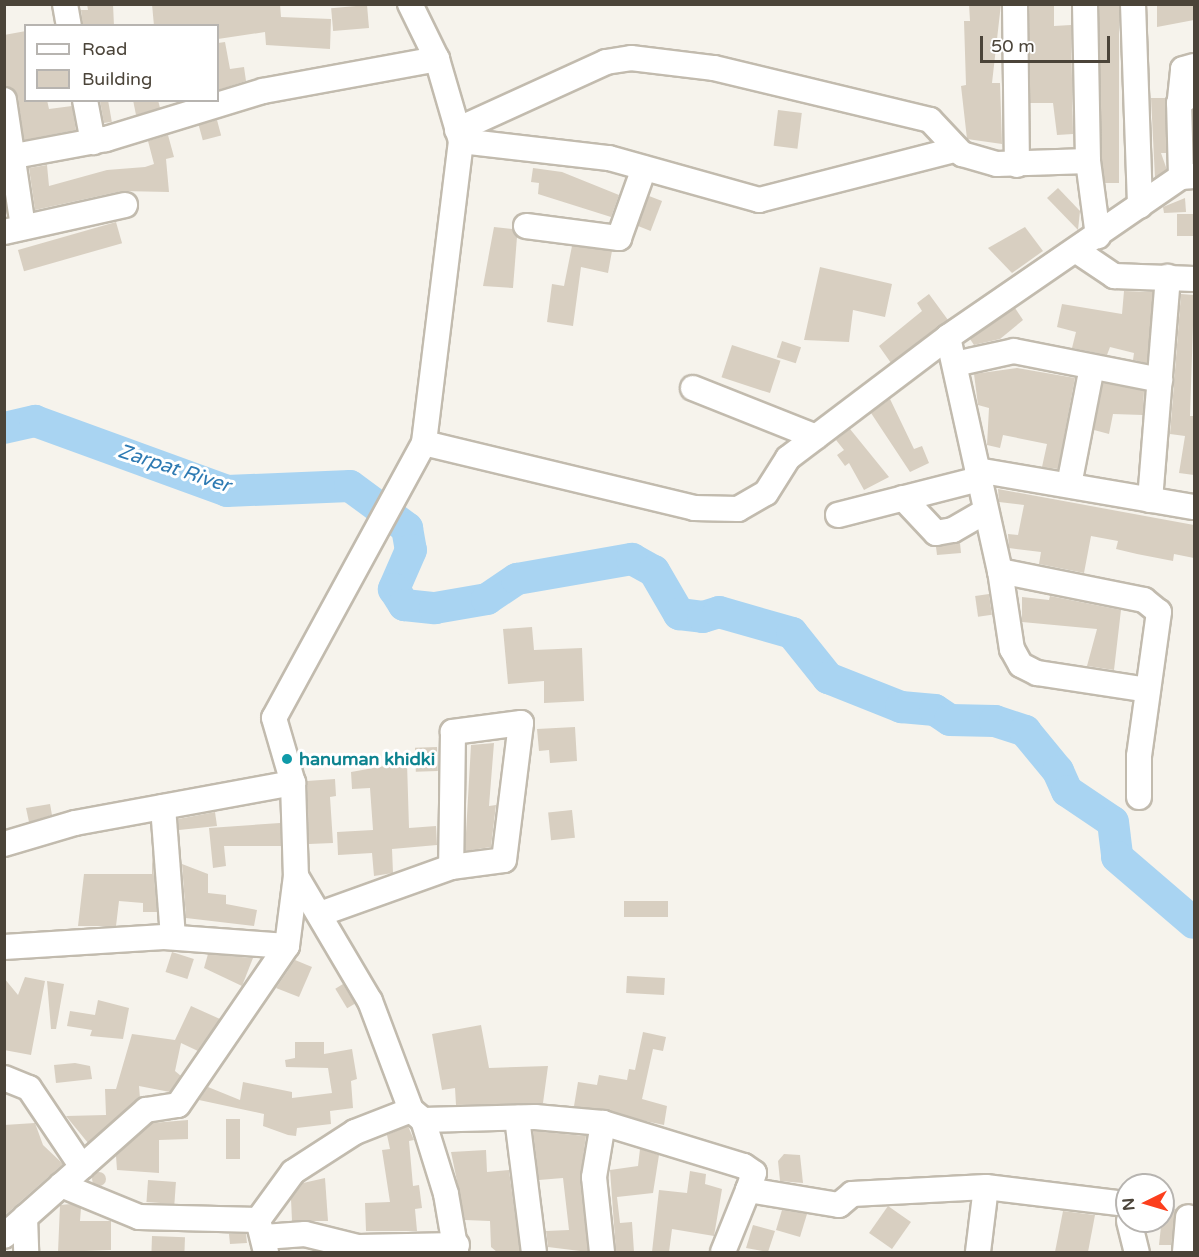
<!DOCTYPE html>
<style>
body{margin:0}
#map{position:relative;width:1199px;height:1257px;overflow:hidden;background:#f6f3ec;font-family:"Varela Round",sans-serif}
div>[style]{position:absolute}
.river>*{height:32px;margin:-16px;padding:0 16px;transform-origin:16px;border-radius:16px;background:#a9d4f2}
.building>*{inset:0;background:#d8cfc1;transform-origin:0 0}
.round{border-radius:50%}
.roads{filter:drop-shadow(2px 0 #c2bbae) drop-shadow(-2px 0 #c2bbae) drop-shadow(0 2px #c2bbae) drop-shadow(0 -2px #c2bbae)}
.minor>*{height:24px;margin:-12px;padding:0 12px;transform-origin:12px;border-radius:12px;background:#fff}
.dots>*{width:16px;height:16px;translate:-50% -50%;box-sizing:border-box;border:3px solid #fff;border-radius:50%}
span{translate:-50% -50%;white-space:nowrap;text-align:center;line-height:1.15;-webkit-text-stroke:6px #fff;paint-order:stroke}
.culture-label{font-size:18px;color:#0d838f;font-weight:700}
.left{translate:0 -50%;text-align:left}
.water-label{font-size:20px;color:#2e7ab2;font-style:italic}
.frame{position:absolute;inset:0;border:6px solid #4b4439;pointer-events:none}
.legend{position:absolute;left:24px;top:24px;width:195px;height:78px;box-sizing:border-box;background:#fff;border:2px solid #b7b4b0;margin:0;padding:8px 10px;list-style:none;font-size:18px;color:#4b4439}
.legend li{display:flex;align-items:center;gap:12px;height:30px}
.legend b{width:30px;border:2px solid #b7b4b0}
.north{position:absolute;left:1115px;top:1173px;width:60px;height:60px;box-sizing:border-box;background:#fff;border:2px solid #b7b4b0;border-radius:50%;rotate:265deg;font-size:16px;font-weight:700;line-height:24px;text-align:center;color:#4b4439}
.north::after{content:'';display:block;margin:auto;width:21px;height:27px;background:#fc3f1d;clip-path:polygon(50% 0,100% 100%,50% 72%,0 100%)}
.scale{position:absolute;left:980px;top:36px;width:130px;height:27px;box-sizing:border-box;border:3px solid #4b4439;border-top:0;padding-left:8px;font-size:18px;line-height:21px;white-space:nowrap;color:#4b4439;-webkit-text-stroke:4px #fff;paint-order:stroke}
</style>
<div id="map">
<div class="river">
<i style="left:4px;top:428px;width:32px;rotate:-13deg"></i>
<i style="left:35px;top:421px;width:204px;rotate:20deg"></i>
<i style="left:227px;top:491px;width:123px;rotate:-2.3deg"></i>
<i style="left:350px;top:486px;width:71px;rotate:36.4deg"></i>
<i style="left:407px;top:528px;width:22px;rotate:80deg"></i>
<i style="left:411px;top:550px;width:43px;rotate:113.6deg"></i>
<i style="left:394px;top:589px;width:19px;rotate:58deg"></i>
<i style="left:404px;top:605px;width:31px;rotate:6deg"></i>
<i style="left:435px;top:608px;width:53px;rotate:-9.8deg"></i>
<i style="left:487px;top:599px;width:36px;rotate:-34deg"></i>
<i style="left:517px;top:579px;width:117px;rotate:-9.9deg"></i>
<i style="left:632px;top:559px;width:25px;rotate:29deg"></i>
<i style="left:654px;top:571px;width:50px;rotate:59.8deg"></i>
<i style="left:679px;top:614px;width:24px;rotate:7deg"></i>
<i style="left:703px;top:617px;width:17px;rotate:-17deg"></i>
<i style="left:719px;top:612px;width:76px;rotate:16deg"></i>
<i style="left:792px;top:633px;width:58px;rotate:51.3deg"></i>
<i style="left:828px;top:678px;width:79px;rotate:21.7deg"></i>
<i style="left:901px;top:707px;width:34px;rotate:5deg"></i>
<i style="left:935px;top:710px;width:18px;rotate:34deg"></i>
<i style="left:950px;top:720px;width:45px;rotate:1.3deg"></i>
<i style="left:995px;top:721px;width:32px;rotate:18deg"></i>
<i style="left:1025px;top:731px;width:52px;rotate:50.5deg"></i>
<i style="left:1058px;top:771px;width:22px;rotate:66deg"></i>
<i style="left:1067px;top:791px;width:55px;rotate:34deg"></i>
<i style="left:1113px;top:822px;width:35px;rotate:83deg"></i>
<i style="left:1117px;top:857px;width:101px;rotate:40.6deg"></i>
</div>
<div class="building">
<i style="clip-path:polygon(87px 4px,113px 4px,114px 26px,83px 26px,81px 10px,88px 10px)"></i>
<i style="clip-path:polygon(152px 4px,280px 4px,281px 17px,331px 19px,330px 49px,266px 45px,265px 32px,218px 39px,218px 26px,154px 26px)"></i>
<i style="clip-path:polygon(969px 4px,1001px 4px,992px 83px,1000px 83px,1002px 144px,967px 139px,961px 86px,966px 85px,964px 21px,970px 21px)"></i>
<i style="clip-path:polygon(1029px 4px,1054px 4px,1054px 26px,1071px 25px,1073px 134px,1057px 135px,1053px 103px,1030px 103px)"></i>
<i style="left:1099px;top:4px;width:20px;height:179px"></i>
<i style="clip-path:polygon(1157px 4px,1194px 4px,1194px 20px,1157px 27px)"></i>
<i style="left:367px;top:5px;width:23px;height:36px;rotate:85deg"></i>
<i style="clip-path:polygon(26px 31px,26px 100px,47px 100px,49px 109px,72px 106px,76px 130px,24px 140px,18px 97px,4px 86px,4px 35px)"></i>
<i style="clip-path:polygon(225px 42px,230px 69px,244px 67px,246px 81px,218px 90px,218px 43px)"></i>
<i style="clip-path:polygon(1151px 98px,1166px 98px,1166px 153px,1161px 153px,1167px 170px,1155px 178px)"></i>
<i style="left:108px;top:100px;width:22px;height:8px;rotate:80deg"></i>
<i style="clip-path:polygon(133px 100px,158px 100px,160px 108px,136px 115px)"></i>
<i style="left:778px;top:110px;width:24px;height:36px;rotate:7deg"></i>
<i style="left:217px;top:120px;width:16px;height:19px;rotate:75deg"></i>
<i style="clip-path:polygon(168px 135px,174px 157px,166px 159px,169px 192px,122px 191px,35px 210px,29px 168px,47px 165px,49px 186px,107px 170px,145px 167px,154px 164px,148px 141px)"></i>
<i style="clip-path:polygon(533px 168px,562px 172px,619px 195px,611px 217px,538px 194px,539px 183px,531px 182px)"></i>
<i style="clip-path:polygon(1058px 188px,1080px 211px,1078px 230px,1047px 198px)"></i>
<i style="left:649px;top:196px;width:14px;height:32px;rotate:21deg"></i>
<i style="clip-path:polygon(1185px 198px,1186px 212px,1164px 213px,1163px 207px)"></i>
<i style="left:1177px;top:214px;width:17px;height:22px"></i>
<i style="left:116px;top:222px;width:22px;height:102px;rotate:74deg"></i>
<i style="clip-path:polygon(494px 227px,512px 229px,517px 237px,513px 288px,483px 286px)"></i>
<i style="clip-path:polygon(1025px 227px,1043px 251px,1012px 273px,988px 248px)"></i>
<i style="clip-path:polygon(572px 246px,612px 251px,608px 273px,581px 267px,573px 326px,547px 322px,552px 284px,564px 286px)"></i>
<i style="clip-path:polygon(820px 267px,892px 284px,885px 317px,853px 310px,849px 342px,804px 340px)"></i>
<i style="clip-path:polygon(1124px 291px,1153px 292px,1147px 363px,1133px 360px,1134px 353px,1110px 347px,1107px 355px,1072px 348px,1076px 332px,1057px 327px,1062px 304px,1122px 314px)"></i>
<i style="clip-path:polygon(929px 294px,948px 320px,891px 363px,879px 346px,922px 311px,917px 303px)"></i>
<i style="clip-path:polygon(1181px 294px,1194px 295px,1190px 416px,1194px 416px,1194px 475px,1179px 473px,1185px 436px,1170px 434px)"></i>
<i style="clip-path:polygon(1015px 308px,1023px 320px,1000px 339px,974px 345px,970px 339px)"></i>
<i style="left:782px;top:341px;width:20px;height:17px;rotate:18deg"></i>
<i style="left:732px;top:345px;width:51px;height:34px;rotate:18deg"></i>
<i style="clip-path:polygon(1017px 368px,1075px 378px,1058px 469px,1042px 467px,1047px 444px,1003px 435px,1000px 448px,987px 445px,989px 408px,978px 405px,974px 374px)"></i>
<i style="clip-path:polygon(1103px 383px,1144px 391px,1143px 415px,1113px 414px,1109px 434px,1094px 430px)"></i>
<i style="clip-path:polygon(890px 399px,914px 449px,922px 446px,929px 463px,910px 472px,871px 413px)"></i>
<i style="clip-path:polygon(850px 429px,889px 477px,864px 490px,849px 463px,845px 466px,837px 455px,844px 450px,836px 440px)"></i>
<i style="clip-path:polygon(998px 489px,1194px 525px,1194px 558px,1174px 554px,1173px 561px,1137px 554px,1116px 549px,1118px 541px,1091px 536px,1084px 573px,1039px 564px,1041px 552px,1009px 548px,1008px 534px,1018px 535px,1024px 505px,999px 502px)"></i>
<i style="clip-path:polygon(960px 543px,961px 553px,937px 555px,936px 547px)"></i>
<i style="left:989px;top:594px;width:21px;height:14px;rotate:82deg"></i>
<i style="clip-path:polygon(1050px 596px,1121px 610px,1114px 670px,1087px 666px,1097px 629px,1022px 622px,1022px 597px,1049px 600px)"></i>
<i style="clip-path:polygon(532px 627px,534px 650px,582px 648px,584px 701px,544px 703px,544px 681px,508px 684px,503px 629px)"></i>
<i style="clip-path:polygon(575px 727px,577px 761px,550px 763px,549px 750px,539px 751px,537px 729px)"></i>
<i style="clip-path:polygon(494px 743px,489px 806px,496px 805px,491px 847px,465px 851px,471px 745px)"></i>
<i style="left:437px;top:747px;width:24px;height:22px;rotate:88deg"></i>
<i style="clip-path:polygon(407px 762px,409px 828px,436px 826px,437px 845px,392px 849px,393px 873px,374px 876px,372px 853px,338px 855px,337px 832px,373px 830px,370px 788px,352px 789px,351px 772px)"></i>
<i style="clip-path:polygon(335px 779px,336px 796px,330px 797px,333px 843px,309px 844px,307px 781px)"></i>
<i style="clip-path:polygon(50px 804px,52px 815px,29px 822px,26px 808px)"></i>
<i style="left:572px;top:810px;width:28px;height:24px;rotate:84deg"></i>
<i style="clip-path:polygon(215px 812px,217px 826px,179px 830px,178px 819px)"></i>
<i style="clip-path:polygon(280px 823px,281px 846px,224px 846px,226px 866px,213px 868px,209px 828px)"></i>
<i style="clip-path:polygon(152px 852px,157px 912px,143px 912px,143px 903px,119px 901px,116px 926px,78px 926px,84px 874px,152px 874px)"></i>
<i style="clip-path:polygon(182px 864px,208px 874px,208px 893px,226px 895px,226px 904px,257px 910px,254px 926px,186px 918px)"></i>
<i style="left:668px;top:901px;width:16px;height:44px;rotate:90deg"></i>
<i style="left:172px;top:952px;width:23px;height:21px;rotate:18deg"></i>
<i style="clip-path:polygon(208px 954px,253px 958px,242px 986px,204px 968px)"></i>
<i style="clip-path:polygon(295px 960px,312px 967px,299px 997px,276px 988px)"></i>
<i style="left:627px;top:976px;width:38px;height:17px;rotate:3deg"></i>
<i style="clip-path:polygon(25px 977px,45px 981px,31px 1055px,4px 1050px,4px 978px,18px 995px)"></i>
<i style="clip-path:polygon(47px 981px,64px 984px,56px 1029px,51px 1029px)"></i>
<i style="left:343px;top:984px;width:23px;height:9px;rotate:59deg"></i>
<i style="clip-path:polygon(98px 1000px,129px 1008px,123px 1039px,90px 1036px,92px 1030px,67px 1026px,70px 1011px,95px 1015px)"></i>
<i style="clip-path:polygon(191px 1006px,220px 1019px,198px 1051px,181px 1043px,175px 1071px,181px 1076px,170px 1092px,139px 1086px,140px 1098px,88px 1143px,66px 1116px,106px 1115px,105px 1089px,116px 1089px,132px 1034px,175px 1040px)"></i>
<i style="clip-path:polygon(481px 1025px,489px 1068px,548px 1066px,543px 1103px,456px 1105px,455px 1088px,442px 1090px,432px 1034px)"></i>
<i style="clip-path:polygon(643px 1032px,666px 1037px,663px 1051px,653px 1049px,642px 1099px,667px 1106px,664px 1125px,574px 1106px,578px 1082px,597px 1085px,599px 1075px,627px 1080px,629px 1069px,635px 1070px)"></i>
<i style="clip-path:polygon(295px 1042px,324px 1042px,324px 1054px,352px 1049px,357px 1079px,351px 1081px,353px 1108px,330px 1111px,331px 1124px,297px 1128px,296px 1136px,288px 1135px,263px 1126px,264px 1114px,199px 1100px,208px 1087px,240px 1100px,243px 1082px,292px 1092px,292px 1098px,332px 1093px,328px 1068px,286px 1067px,285px 1060px,295px 1058px)"></i>
<i style="clip-path:polygon(75px 1063px,90px 1066px,92px 1079px,56px 1083px,54px 1065px)"></i>
<i style="left:226px;top:1119px;width:14px;height:40px"></i>
<i style="clip-path:polygon(188px 1120px,188px 1139px,159px 1140px,159px 1173px,117px 1170px,116px 1156px,152px 1123px)"></i>
<i style="clip-path:polygon(35px 1123px,43px 1145px,63px 1164px,4px 1216px,4px 1125px)"></i>
<i style="clip-path:polygon(408px 1126px,414px 1140px,409px 1141px,413px 1186px,419px 1185px,422px 1208px,415px 1209px,417px 1231px,366px 1231px,365px 1203px,390px 1202px,382px 1150px,390px 1149px,387px 1135px)"></i>
<i style="clip-path:polygon(533px 1131px,586px 1136px,580px 1179px,588px 1252px,548px 1247px,546px 1231px,569px 1230px,563px 1178px,539px 1180px)"></i>
<i style="clip-path:polygon(640px 1149px,659px 1155px,653px 1193px,617px 1197px,620px 1223px,632px 1222px,634px 1252px,616px 1252px,610px 1170px,638px 1166px)"></i>
<i style="clip-path:polygon(486px 1150px,487px 1172px,509px 1170px,520px 1252px,497px 1252px,491px 1247px,490px 1221px,465px 1220px,451px 1152px)"></i>
<i style="clip-path:polygon(784px 1154px,800px 1155px,803px 1183px,780px 1181px,778px 1161px)"></i>
<i style="clip-path:polygon(690px 1171px,706px 1174px,705px 1184px,722px 1189px,714px 1236px,672px 1229px,669px 1252px,652px 1252px,659px 1190px,687px 1193px)"></i>
<i class="round" style="left:92px;top:1172px;width:14px;height:14px"></i>
<i style="clip-path:polygon(325px 1178px,328px 1221px,292px 1221px,291px 1199px,303px 1183px)"></i>
<i style="left:148px;top:1180px;width:28px;height:22px;rotate:4deg"></i>
<i style="clip-path:polygon(71px 1204px,81px 1208px,80px 1221px,111px 1221px,111px 1250px,58px 1252px,60px 1205px)"></i>
<i style="left:888px;top:1206px;width:28px;height:33px;rotate:35deg"></i>
<i style="clip-path:polygon(1163px 1207px,1177px 1209px,1171px 1245px,1159px 1245px)"></i>
<i style="clip-path:polygon(782px 1210px,807px 1214px,800px 1237px,776px 1230px)"></i>
<i style="clip-path:polygon(1063px 1211px,1095px 1215px,1088px 1252px,1055px 1252px)"></i>
<i style="clip-path:polygon(753px 1225px,775px 1231px,768px 1252px,746px 1248px)"></i>
<i style="clip-path:polygon(229px 1234px,246px 1234px,247px 1243px,230px 1244px)"></i>
<i style="left:152px;top:1236px;width:33px;height:16px;rotate:2deg"></i>
</div>
<div class="roads">
<div class="minor">
<i style="left:65px;top:4px;width:22px;rotate:80deg"></i>
<i style="left:410px;top:4px;width:61px;rotate:63.9deg"></i>
<i style="left:437px;top:59px;width:85px;rotate:73.7deg"></i>
<i style="left:461px;top:141px;width:304px;rotate:97deg"></i>
<i style="left:424px;top:443px;width:313px;rotate:118.6deg"></i>
<i style="left:274px;top:718px;width:68px;rotate:73.7deg"></i>
<i style="left:293px;top:783px;width:93px;rotate:88.2deg"></i>
<i style="left:296px;top:876px;width:145px;rotate:59.4deg"></i>
<i style="left:370px;top:1001px;width:116px;rotate:69.4deg"></i>
<i style="left:411px;top:1110px;width:16px;rotate:40deg"></i>
<i style="left:423px;top:1120px;width:77px;rotate:72.7deg"></i>
<i style="left:446px;top:1194px;width:59px;rotate:80.2deg"></i>
<i style="left:1015px;top:4px;width:161px;rotate:89.3deg"></i>
<i style="left:1085px;top:4px;width:157px;rotate:88.9deg"></i>
<i style="left:1088px;top:161px;width:76px;rotate:82.4deg"></i>
<i style="left:1133px;top:4px;width:202px;rotate:88deg"></i>
<i style="left:1180px;top:99px;width:30px;rotate:-84deg"></i>
<i style="left:1183px;top:69px;width:11px;rotate:-15deg"></i>
<i style="left:4px;top:100px;width:128px;rotate:81.5deg"></i>
<i style="left:85px;top:100px;width:43px;rotate:79.2deg"></i>
<i style="left:457px;top:130px;width:164px;rotate:-24.5deg"></i>
<i style="left:606px;top:62px;width:25px;rotate:-9deg"></i>
<i style="left:631px;top:58px;width:84px;rotate:6.9deg"></i>
<i style="left:714px;top:68px;width:222px;rotate:13.5deg"></i>
<i style="left:930px;top:120px;width:47px;rotate:46.7deg"></i>
<i style="left:962px;top:154px;width:36px;rotate:16deg"></i>
<i style="left:997px;top:164px;width:91px;rotate:-1.9deg"></i>
<i style="left:461px;top:141px;width:149px;rotate:6.6deg"></i>
<i style="left:609px;top:158px;width:156px;rotate:15.6deg"></i>
<i style="left:759px;top:200px;width:204px;rotate:-14.4deg"></i>
<i style="left:4px;top:158px;width:104px;rotate:-10.6deg"></i>
<i style="left:106px;top:139px;width:164px;rotate:-17deg"></i>
<i style="left:263px;top:91px;width:177px;rotate:-10.4deg"></i>
<i style="left:1181px;top:177px;width:74px;rotate:-91.5deg"></i>
<i style="left:1179px;top:103px;width:18px;rotate:-34deg"></i>
<i style="left:526px;top:226px;width:94px;rotate:7.4deg"></i>
<i style="left:619px;top:238px;width:74px;rotate:-70.3deg"></i>
<i style="left:4px;top:232px;width:124px;rotate:-12.6deg"></i>
<i style="left:1077px;top:251px;width:45px;rotate:34deg"></i>
<i style="left:1114px;top:276px;width:80px;rotate:2.1deg"></i>
<i style="left:948px;top:337px;width:240px;rotate:77.5deg"></i>
<i style="left:1000px;top:571px;width:147px;rotate:11.4deg"></i>
<i style="left:1144px;top:600px;width:19px;rotate:39deg"></i>
<i style="left:1159px;top:612px;width:145px;rotate:97.9deg"></i>
<i style="left:1139px;top:756px;width:41px;rotate:90deg"></i>
<i style="left:955px;top:364px;width:60px;rotate:-12.4deg"></i>
<i style="left:1014px;top:351px;width:149px;rotate:11.2deg"></i>
<i style="left:693px;top:388px;width:132px;rotate:21.7deg"></i>
<i style="left:424px;top:443px;width:278px;rotate:13.5deg"></i>
<i style="left:694px;top:508px;width:44px;rotate:1.3deg"></i>
<i style="left:738px;top:509px;width:32px;rotate:-30deg"></i>
<i style="left:766px;top:493px;width:41px;rotate:-57.8deg"></i>
<i style="left:788px;top:458px;width:201px;rotate:-37.1deg"></i>
<i style="left:948px;top:337px;width:283px;rotate:-34.5deg"></i>
<i style="left:1181px;top:177px;width:13px;rotate:-4deg"></i>
<i style="left:977px;top:470px;width:220px;rotate:9.7deg"></i>
<i style="left:1069px;top:485px;width:120px;rotate:-79deg"></i>
<i style="left:903px;top:498px;width:48px;rotate:46.7deg"></i>
<i style="left:936px;top:533px;width:17px;rotate:-10deg"></i>
<i style="left:953px;top:530px;width:38px;rotate:-30deg"></i>
<i style="left:1150px;top:500px;width:224px;rotate:-85.4deg"></i>
<i style="left:838px;top:515px;width:146px;rotate:-14.3deg"></i>
<i style="left:1000px;top:571px;width:79px;rotate:81.3deg"></i>
<i style="left:1012px;top:649px;width:18px;rotate:61deg"></i>
<i style="left:1021px;top:665px;width:18px;rotate:27deg"></i>
<i style="left:1037px;top:673px;width:112px;rotate:8.7deg"></i>
<i style="left:163px;top:807px;width:130px;rotate:85.6deg"></i>
<i style="left:4px;top:844px;width:74px;rotate:-16.5deg"></i>
<i style="left:75px;top:823px;width:222px;rotate:-10.4deg"></i>
<i style="left:320px;top:914px;width:139px;rotate:-19.7deg"></i>
<i style="left:451px;top:867px;width:53px;rotate:-7.5deg"></i>
<i style="left:504px;top:860px;width:138px;rotate:-82.9deg"></i>
<i style="left:521px;top:723px;width:69px;rotate:172.5deg"></i>
<i style="left:453px;top:732px;width:135px;rotate:90.8deg"></i>
<i style="left:4px;top:947px;width:160px;rotate:-3.6deg"></i>
<i style="left:164px;top:937px;width:123px;rotate:4.2deg"></i>
<i style="left:4px;top:1078px;width:27px;rotate:22deg"></i>
<i style="left:29px;top:1088px;width:95px;rotate:56.1deg"></i>
<i style="left:517px;top:1118px;width:135px;rotate:82.8deg"></i>
<i style="left:423px;top:1120px;width:112px;rotate:-1.5deg"></i>
<i style="left:535px;top:1117px;width:68px;rotate:5deg"></i>
<i style="left:603px;top:1123px;width:147px;rotate:17deg"></i>
<i style="left:744px;top:1166px;width:12px;rotate:35deg"></i>
<i style="left:754px;top:1173px;width:18px;rotate:109deg"></i>
<i style="left:748px;top:1190px;width:92px;rotate:9.4deg"></i>
<i style="left:839px;top:1205px;width:17px;rotate:-40deg"></i>
<i style="left:852px;top:1194px;width:134px;rotate:-3deg"></i>
<i style="left:986px;top:1187px;width:142px;rotate:6.9deg"></i>
<i style="left:61px;top:1185px;width:84px;rotate:22.3deg"></i>
<i style="left:139px;top:1217px;width:119px;rotate:1.4deg"></i>
<i style="left:258px;top:1220px;width:33px;rotate:76deg"></i>
<i style="left:25px;top:1217px;width:35px;rotate:88deg"></i>
<i style="left:258px;top:1220px;width:59px;rotate:-53.9deg"></i>
<i style="left:293px;top:1172px;width:74px;rotate:-32.8deg"></i>
<i style="left:355px;top:1132px;width:60px;rotate:-21.4deg"></i>
<i style="left:1129px;top:1221px;width:32px;rotate:76deg"></i>
<i style="left:4px;top:1236px;width:190px;rotate:-41.6deg"></i>
<i style="left:146px;top:1110px;width:32px;rotate:-9deg"></i>
<i style="left:178px;top:1105px;width:193px;rotate:-55.6deg"></i>
<i style="left:287px;top:946px;width:71px;rotate:-82.7deg"></i>
<i style="left:264px;top:1237px;width:41px;rotate:-4.2deg"></i>
<i style="left:305px;top:1234px;width:55px;rotate:13.8deg"></i>
<i style="left:358px;top:1247px;width:99px;rotate:-1.2deg"></i>
<i style="left:602px;top:1252px;width:75px;rotate:-96.1deg"></i>
<i style="left:594px;top:1177px;width:55px;rotate:-80.5deg"></i>
<i style="left:723px;top:1252px;width:67px;rotate:-68deg"></i>
<i style="left:978px;top:1252px;width:65px;rotate:-83deg"></i>
<i style="left:1185px;top:1252px;width:35px;rotate:-85deg"></i>
</div>
</div>
<div class="dots">
<i style="left:287px;top:759px;background:#0f9aa8"></i>
</div>
<div class="culture-label">
<span class="left" style="left:299px;top:759px">hanuman khidki</span>
</div>
<div class="water-label">
<span style="left:174px;top:469px;rotate:18deg">Zarpat River</span>
</div>
<div class="frame"></div>
<ul class="legend">
<li><b style="height:8px;background:#fff"></b>Road</li>
<li><b style="height:16px;background:#d8cfc1"></b>Building</li>
</ul>
<div class="north">N</div>
<div class="scale">50 m</div>
</div>
